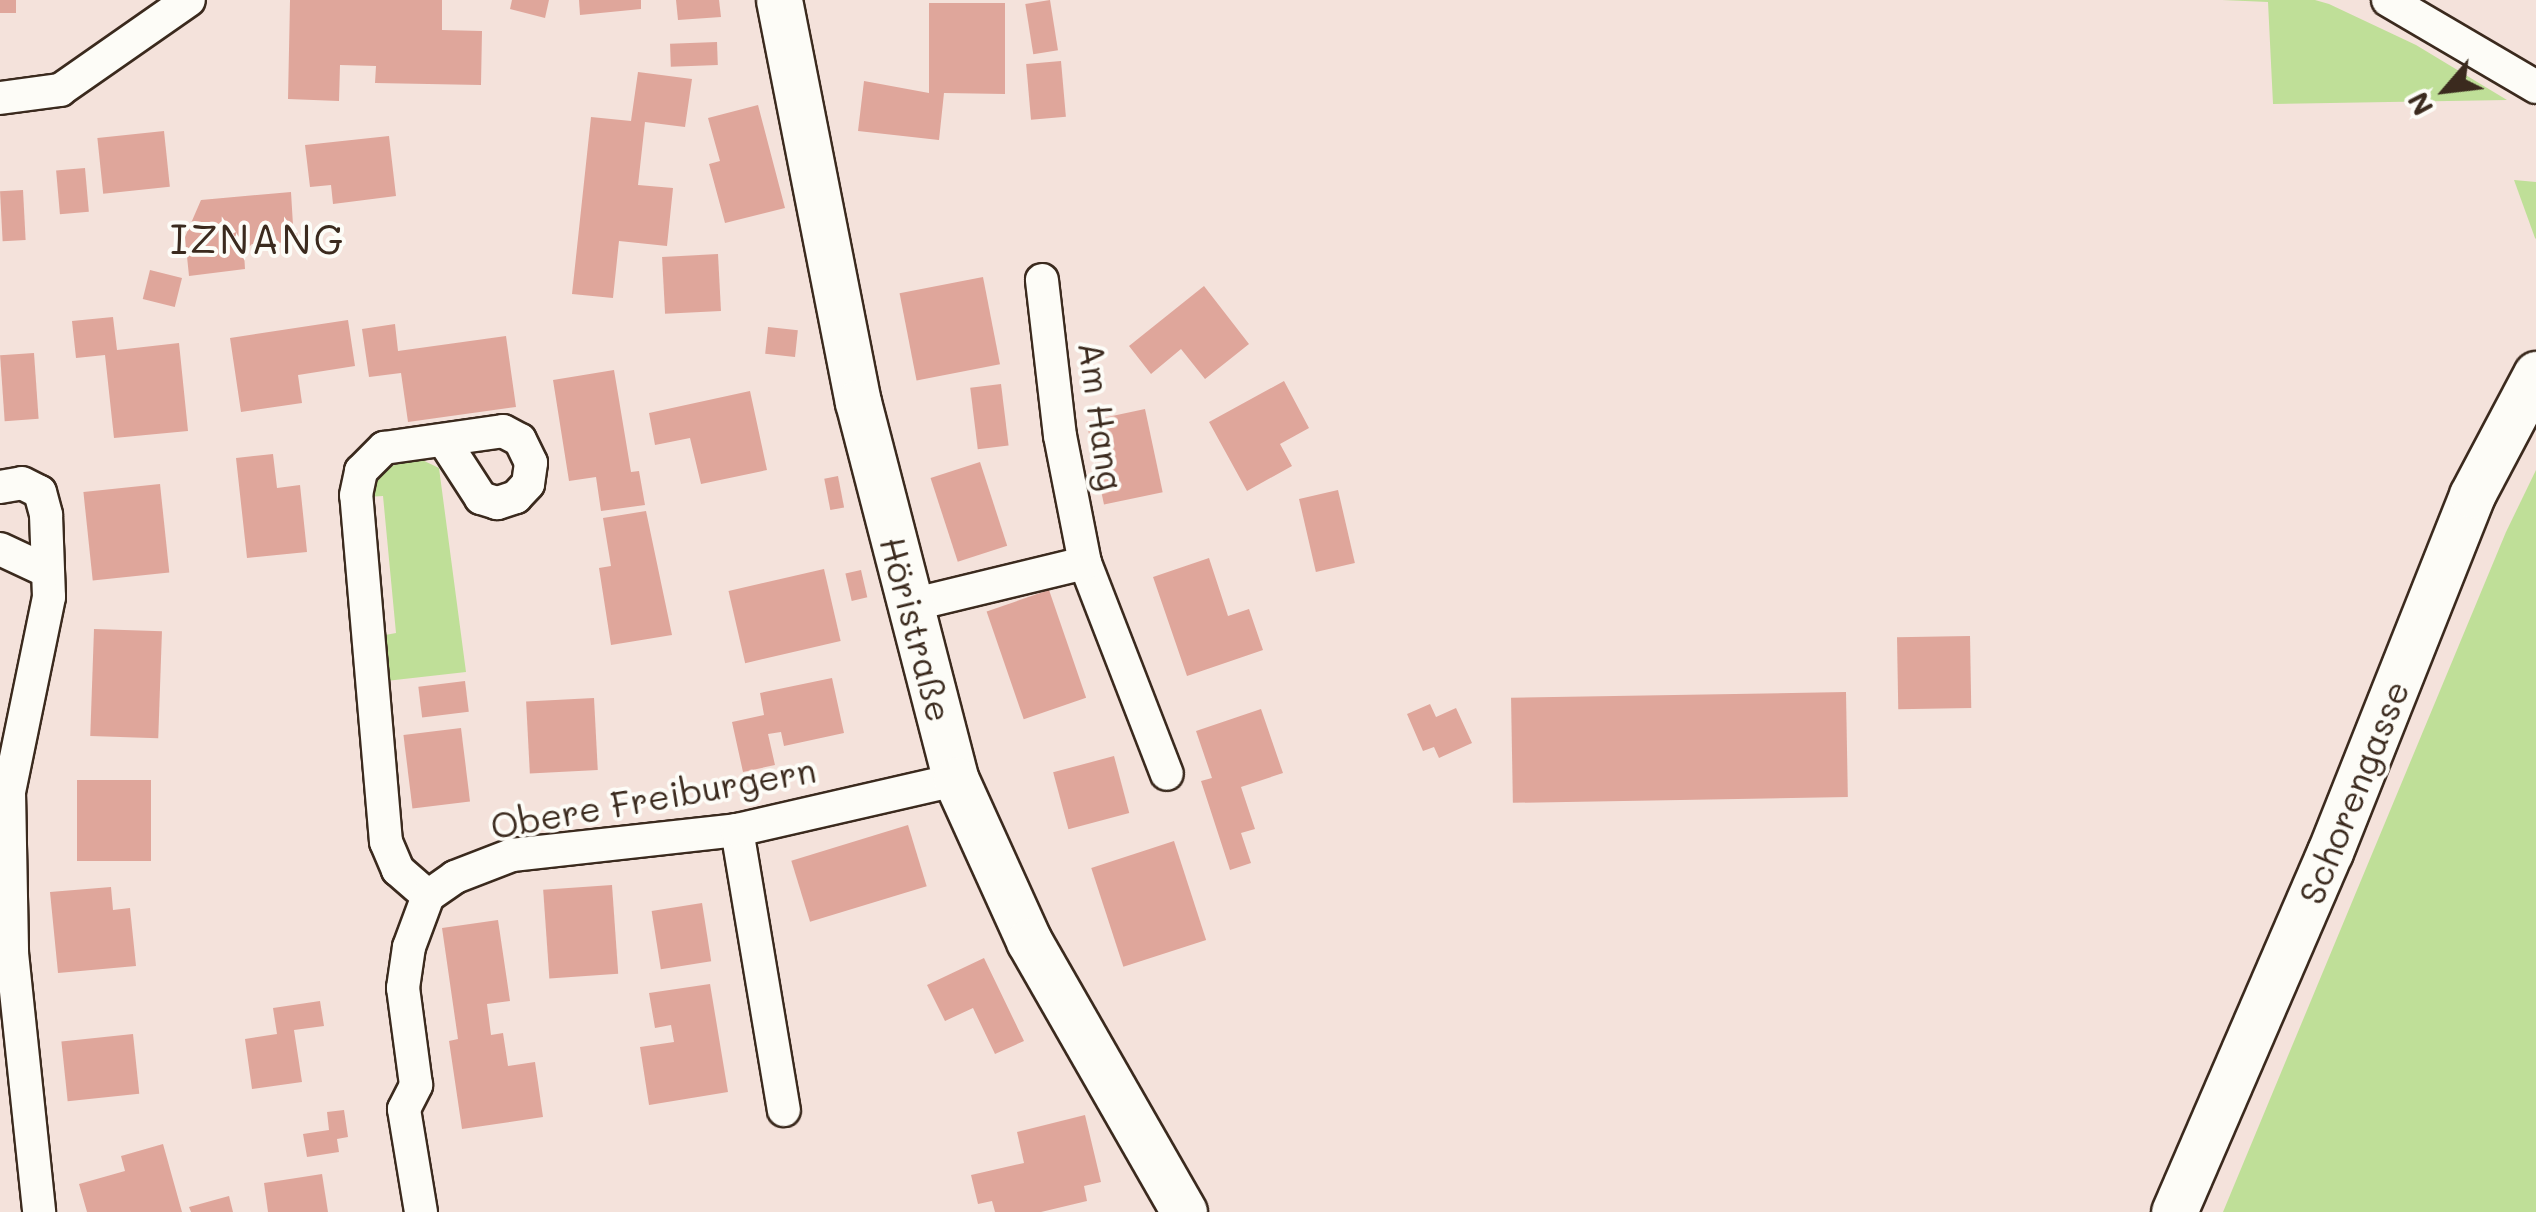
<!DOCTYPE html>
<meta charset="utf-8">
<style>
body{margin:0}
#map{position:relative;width:2536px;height:1212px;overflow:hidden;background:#f4e2db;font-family:Mali,sans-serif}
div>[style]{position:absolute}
.green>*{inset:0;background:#bfdf98}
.building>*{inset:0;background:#dfa69b;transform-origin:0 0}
.roads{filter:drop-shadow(2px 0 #3b2a1e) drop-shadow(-2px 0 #3b2a1e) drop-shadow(0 2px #3b2a1e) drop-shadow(0 -2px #3b2a1e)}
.street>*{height:32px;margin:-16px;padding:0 16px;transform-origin:16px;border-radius:16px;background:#fdfcf7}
.secondary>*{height:45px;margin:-22.5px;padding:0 22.5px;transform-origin:22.5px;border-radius:22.5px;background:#fdfcf7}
span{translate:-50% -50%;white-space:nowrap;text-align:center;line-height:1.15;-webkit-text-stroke:8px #fdfcf7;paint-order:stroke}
.street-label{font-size:35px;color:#3b2a1e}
.quarter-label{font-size:40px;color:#3b2a1e;letter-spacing:2.5px}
.north{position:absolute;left:2396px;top:40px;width:100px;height:100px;-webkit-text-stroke:8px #fdfcf7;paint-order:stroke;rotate:242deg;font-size:28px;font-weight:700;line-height:40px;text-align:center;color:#3b2a1e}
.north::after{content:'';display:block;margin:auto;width:35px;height:45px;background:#3b2a1e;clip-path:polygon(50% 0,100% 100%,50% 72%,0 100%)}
</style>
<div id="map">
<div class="green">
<i style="clip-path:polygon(2222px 0,2315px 0,2329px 4px,2416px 45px,2507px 100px,2273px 104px,2268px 2px)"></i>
<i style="clip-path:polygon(2514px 180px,2536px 182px,2536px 239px,2535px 238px)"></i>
<i style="clip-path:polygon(416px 457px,439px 468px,466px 672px,386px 681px,380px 636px,396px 633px,383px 496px,366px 497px,379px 471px)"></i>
<i style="clip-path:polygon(2536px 470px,2536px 1212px,2223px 1212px,2506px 532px)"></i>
</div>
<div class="building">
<i style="left:0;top:0;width:16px;height:13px"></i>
<i style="clip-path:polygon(290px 0,442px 0,442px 30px,482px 31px,481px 85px,375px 83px,376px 66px,340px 65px,339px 101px,288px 99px)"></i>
<i style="clip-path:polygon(512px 0,549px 0,545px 18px,510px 9px)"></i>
<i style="clip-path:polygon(579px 0,641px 0,641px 9px,580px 15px)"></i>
<i style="clip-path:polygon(676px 0,719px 0,721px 17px,678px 20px)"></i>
<i style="left:1050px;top:0;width:51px;height:25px;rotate:81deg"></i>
<i style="clip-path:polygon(929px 3px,1005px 3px,1005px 94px,944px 93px,939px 140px,858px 131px,864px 81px,929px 93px)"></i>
<i style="left:717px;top:42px;width:23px;height:47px;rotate:88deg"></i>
<i style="left:1061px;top:61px;width:56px;height:35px;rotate:85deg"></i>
<i style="clip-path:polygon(638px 72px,692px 79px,685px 127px,645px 122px,638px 185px,673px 188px,667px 246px,619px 241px,613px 298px,572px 294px,591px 117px,631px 121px)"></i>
<i style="clip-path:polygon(758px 105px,785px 208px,725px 223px,709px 164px,720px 161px,708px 118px)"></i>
<i style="left:164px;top:131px;width:56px;height:67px;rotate:84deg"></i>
<i style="clip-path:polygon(389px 136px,396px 196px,333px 204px,331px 185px,310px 187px,305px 145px)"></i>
<i style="left:85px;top:168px;width:44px;height:29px;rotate:85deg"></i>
<i style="left:23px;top:190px;width:50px;height:23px;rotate:87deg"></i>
<i style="clip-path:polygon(291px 192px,294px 242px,252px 244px,244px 252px,245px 269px,189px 276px,185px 237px,201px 200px)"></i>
<i style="left:718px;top:254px;width:57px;height:56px;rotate:87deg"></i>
<i style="left:150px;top:270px;width:33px;height:30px;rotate:14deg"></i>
<i style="left:983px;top:277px;width:89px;height:85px;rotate:79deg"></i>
<i style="clip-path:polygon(1204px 286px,1249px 344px,1205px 379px,1181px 349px,1151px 374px,1129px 346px)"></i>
<i style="clip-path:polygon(113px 317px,117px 350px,179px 343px,188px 431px,114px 438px,105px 355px,76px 358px,72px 321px)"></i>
<i style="clip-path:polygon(348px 320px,355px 366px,298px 375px,302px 403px,241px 412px,230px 338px)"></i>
<i style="clip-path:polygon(395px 324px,398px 351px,506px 336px,516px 407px,408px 422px,401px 373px,369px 377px,362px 329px)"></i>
<i style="left:768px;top:327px;width:30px;height:27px;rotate:6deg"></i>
<i style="left:34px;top:353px;width:66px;height:34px;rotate:86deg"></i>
<i style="clip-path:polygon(614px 370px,631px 472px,639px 471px,645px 505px,601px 511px,596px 477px,569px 481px,553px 380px)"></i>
<i style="clip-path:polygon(1284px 381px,1309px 428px,1280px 444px,1292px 466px,1247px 491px,1209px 422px)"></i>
<i style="left:1001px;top:384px;width:62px;height:31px;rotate:83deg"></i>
<i style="clip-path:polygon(750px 391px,767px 470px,701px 484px,690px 438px,655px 445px,649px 413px)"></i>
<i style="left:1145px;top:409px;width:85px;height:60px;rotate:78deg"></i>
<i style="clip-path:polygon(273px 454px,277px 488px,300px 485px,307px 552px,247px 558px,236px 458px)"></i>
<i style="left:980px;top:462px;width:88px;height:52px;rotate:72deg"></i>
<i style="left:838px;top:476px;width:32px;height:14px;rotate:79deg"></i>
<i style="left:160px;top:484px;width:89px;height:77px;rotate:84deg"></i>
<i style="left:1338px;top:490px;width:75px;height:40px;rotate:77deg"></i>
<i style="clip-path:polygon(646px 511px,672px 635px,611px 645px,599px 568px,611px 566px,603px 518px)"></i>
<i style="clip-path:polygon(1209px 558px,1228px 616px,1249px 609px,1263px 650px,1187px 676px,1153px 577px)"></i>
<i style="left:824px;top:569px;width:74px;height:98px;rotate:77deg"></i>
<i style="left:861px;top:570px;width:28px;height:16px;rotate:77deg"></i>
<i style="left:1049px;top:590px;width:114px;height:66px;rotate:71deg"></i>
<i style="left:94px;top:629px;width:68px;height:107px;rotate:2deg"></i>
<i style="left:1970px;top:636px;width:72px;height:73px;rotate:89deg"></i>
<i style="clip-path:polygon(832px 678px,844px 733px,784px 746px,781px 732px,768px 734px,775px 765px,743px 772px,732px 722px,764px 715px,760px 693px)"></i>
<i style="left:465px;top:681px;width:31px;height:47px;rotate:83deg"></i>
<i style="left:1846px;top:692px;width:105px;height:335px;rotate:89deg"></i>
<i style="left:594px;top:698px;width:72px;height:68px;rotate:87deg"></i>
<i style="clip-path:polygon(1430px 704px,1436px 717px,1456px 708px,1472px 743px,1439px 758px,1434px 747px,1423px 751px,1407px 714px)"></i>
<i style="clip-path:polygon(1261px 709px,1283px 773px,1241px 787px,1255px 829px,1241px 833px,1251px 863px,1230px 870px,1201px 781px,1212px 778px,1196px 731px)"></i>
<i style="left:461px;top:728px;width:74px;height:58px;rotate:83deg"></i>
<i style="left:1114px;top:756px;width:59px;height:63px;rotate:75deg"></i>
<i style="left:77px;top:780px;width:74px;height:81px"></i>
<i style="left:908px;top:825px;width:64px;height:122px;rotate:73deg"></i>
<i style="left:1174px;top:841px;width:104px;height:87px;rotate:72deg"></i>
<i style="left:612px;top:885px;width:89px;height:69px;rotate:86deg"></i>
<i style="clip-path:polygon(111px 887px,113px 910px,130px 908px,136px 966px,58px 973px,50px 892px)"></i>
<i style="left:702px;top:903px;width:59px;height:51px;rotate:81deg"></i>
<i style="clip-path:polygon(498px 920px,510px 1001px,487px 1004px,491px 1035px,503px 1033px,508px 1066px,535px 1062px,543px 1117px,462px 1129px,449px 1041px,458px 1039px,442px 928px)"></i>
<i style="clip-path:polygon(984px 958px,1024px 1041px,995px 1054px,973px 1008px,945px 1021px,927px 985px)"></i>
<i style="clip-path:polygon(710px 984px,728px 1092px,649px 1105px,640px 1047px,674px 1042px,671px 1025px,655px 1028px,649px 993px)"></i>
<i style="clip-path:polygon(320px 1001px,324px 1026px,294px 1030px,302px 1082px,252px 1089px,245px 1039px,277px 1034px,273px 1008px)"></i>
<i style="left:133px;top:1034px;width:60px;height:72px;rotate:84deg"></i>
<i style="clip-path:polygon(344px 1110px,348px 1137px,337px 1139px,339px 1152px,307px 1157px,303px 1134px,329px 1130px,327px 1112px)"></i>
<i style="clip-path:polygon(1085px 1115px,1101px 1182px,1084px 1186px,1087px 1201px,1041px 1212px,995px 1212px,992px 1201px,978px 1204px,971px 1175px,1024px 1163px,1017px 1132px)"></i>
<i style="clip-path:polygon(163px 1144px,182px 1212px,87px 1212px,79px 1184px,125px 1171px,121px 1156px)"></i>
<i style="clip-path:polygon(322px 1174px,328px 1212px,268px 1212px,264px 1183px)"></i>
<i style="clip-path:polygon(229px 1196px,233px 1212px,191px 1212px,189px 1207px)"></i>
</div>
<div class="roads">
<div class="street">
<i style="left:2388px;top:0;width:172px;rotate:30.4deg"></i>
<i style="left:0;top:98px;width:61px;rotate:-7.6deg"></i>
<i style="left:60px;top:90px;width:157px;rotate:-34.9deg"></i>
<i style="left:0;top:487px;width:22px;rotate:-10deg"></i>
<i style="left:22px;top:483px;width:20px;rotate:27deg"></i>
<i style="left:40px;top:492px;width:24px;rotate:75deg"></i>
<i style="left:46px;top:515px;width:82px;rotate:87.9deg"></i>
<i style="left:49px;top:597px;width:199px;rotate:101.6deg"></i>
<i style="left:9px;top:792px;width:161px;rotate:88.9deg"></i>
<i style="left:12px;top:953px;width:260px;rotate:84deg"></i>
<i style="left:0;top:549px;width:52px;rotate:25.1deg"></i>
<i style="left:1085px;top:563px;width:226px;rotate:68.8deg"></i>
<i style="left:911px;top:605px;width:179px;rotate:-13.6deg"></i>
<i style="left:1085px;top:563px;width:129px;rotate:-101.1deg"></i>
<i style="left:1060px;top:436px;width:157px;rotate:-96.6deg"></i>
<i style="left:737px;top:830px;width:284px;rotate:80.5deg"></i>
<i style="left:428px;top:896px;width:40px;rotate:-139deg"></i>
<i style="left:398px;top:870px;width:30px;rotate:-113deg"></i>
<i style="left:386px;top:842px;width:348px;rotate:-94.9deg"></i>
<i style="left:356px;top:495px;width:25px;rotate:-78deg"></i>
<i style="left:361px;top:471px;width:33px;rotate:-45deg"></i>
<i style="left:384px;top:448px;width:120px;rotate:-8.1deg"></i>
<i style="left:503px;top:431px;width:19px;rotate:28deg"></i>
<i style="left:520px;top:440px;width:25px;rotate:64deg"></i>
<i style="left:531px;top:463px;width:21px;rotate:98deg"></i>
<i style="left:528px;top:484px;width:18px;rotate:133deg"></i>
<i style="left:516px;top:497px;width:20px;rotate:162deg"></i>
<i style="left:497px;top:503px;width:17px;rotate:-163deg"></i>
<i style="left:481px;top:498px;width:64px;rotate:-122.9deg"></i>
<i style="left:421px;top:1212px;width:104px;rotate:-99.4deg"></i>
<i style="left:404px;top:1109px;width:27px;rotate:-63deg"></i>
<i style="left:416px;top:1085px;width:98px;rotate:-97.6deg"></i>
<i style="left:403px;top:988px;width:41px;rotate:-81.7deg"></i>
<i style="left:409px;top:947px;width:54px;rotate:-69.6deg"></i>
<i style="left:428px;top:896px;width:33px;rotate:-35deg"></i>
<i style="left:455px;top:877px;width:61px;rotate:-21.1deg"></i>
<i style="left:512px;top:855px;width:226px;rotate:-6.3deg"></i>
<i style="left:737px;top:830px;width:225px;rotate:-12.9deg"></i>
</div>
<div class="secondary">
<i style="left:779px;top:0;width:410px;rotate:78.9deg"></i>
<i style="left:858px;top:402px;width:390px;rotate:75.5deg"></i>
<i style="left:956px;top:780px;width:177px;rotate:65.6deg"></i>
<i style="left:1029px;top:941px;width:312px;rotate:60.2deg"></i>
<i style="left:2174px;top:1212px;width:392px;rotate:-66.6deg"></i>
<i style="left:2330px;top:852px;width:384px;rotate:-68.3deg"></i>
<i style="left:2472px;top:495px;width:137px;rotate:-62.1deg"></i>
</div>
</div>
<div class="street-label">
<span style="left:1102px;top:416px;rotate:82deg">Am Hang</span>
<span style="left:917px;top:629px;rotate:75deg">Höristraße</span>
<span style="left:2353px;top:792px;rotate:-68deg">Schorengasse</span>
<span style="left:653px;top:797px;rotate:-10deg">Obere Freiburgern</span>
</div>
<div class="quarter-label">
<span style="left:258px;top:238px">IZNANG</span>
</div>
<div class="north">N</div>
</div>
